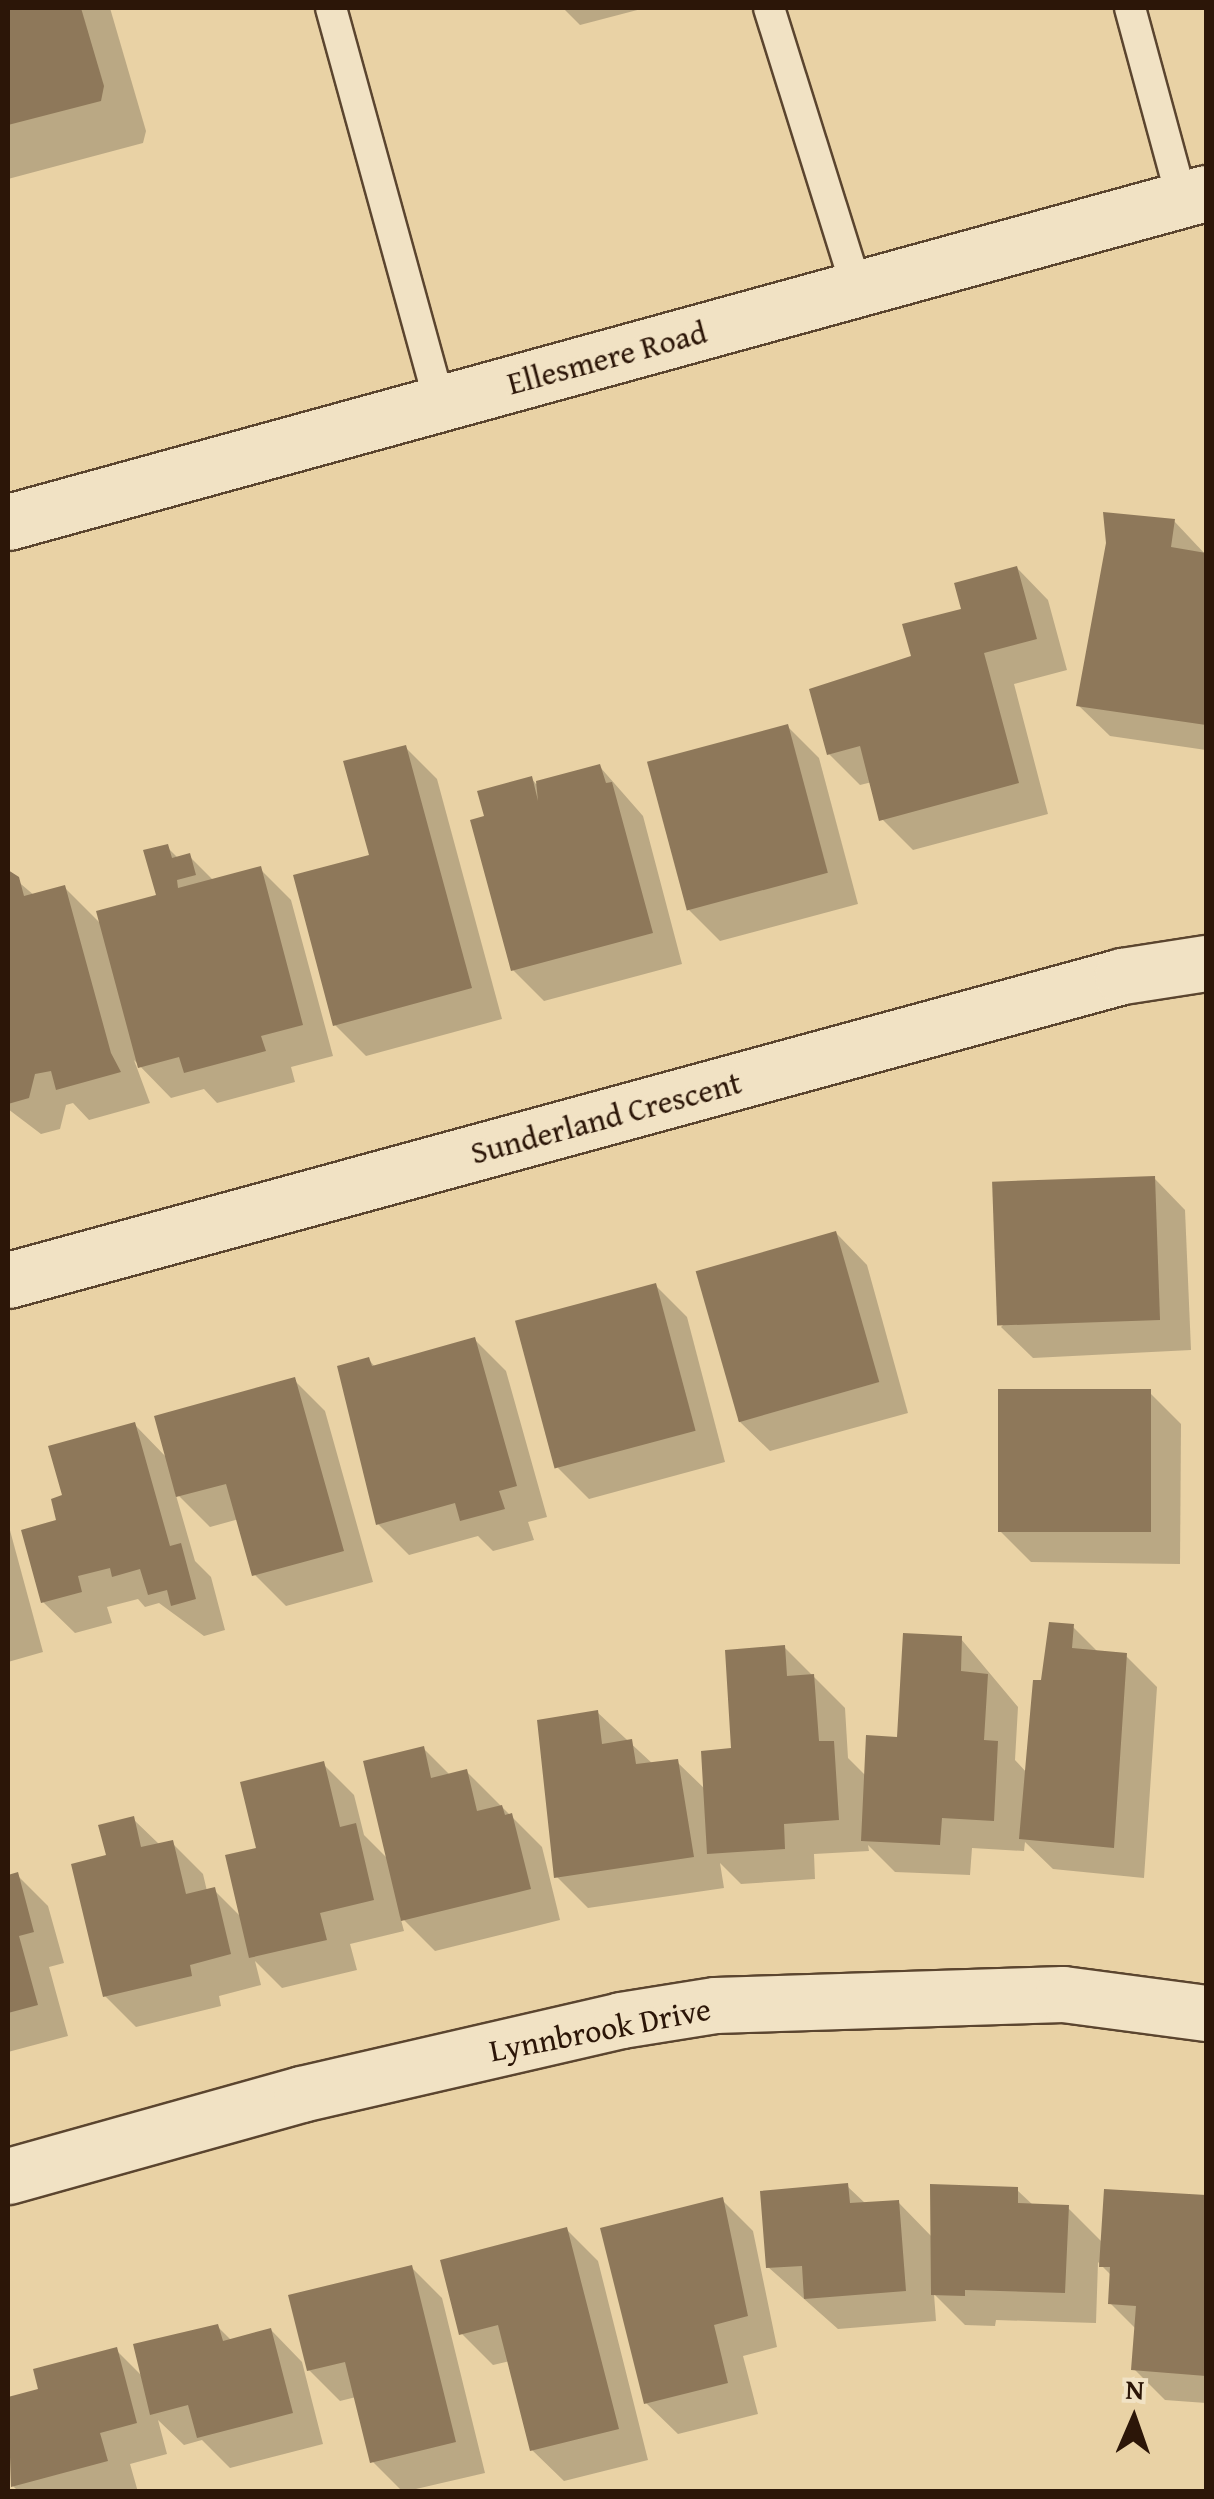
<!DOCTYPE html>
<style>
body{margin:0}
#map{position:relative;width:1214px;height:2499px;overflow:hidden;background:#e9d2a5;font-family:"Gentium Book Plus",serif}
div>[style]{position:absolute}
.shadow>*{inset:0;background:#0003}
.building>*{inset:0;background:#8e785a;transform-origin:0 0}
.roads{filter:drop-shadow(2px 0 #5b452f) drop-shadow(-2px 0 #5b452f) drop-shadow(0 2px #5b452f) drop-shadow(0 -2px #5b452f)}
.lane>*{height:30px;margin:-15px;padding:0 15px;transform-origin:15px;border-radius:15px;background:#f1e2c4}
.street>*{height:55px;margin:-27.5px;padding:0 27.5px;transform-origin:27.5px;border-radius:27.5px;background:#f1e2c4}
.secondary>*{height:55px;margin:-27.5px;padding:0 27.5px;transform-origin:27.5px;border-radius:27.5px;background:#f1e2c4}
span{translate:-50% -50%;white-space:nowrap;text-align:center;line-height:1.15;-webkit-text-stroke:8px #f1e2c4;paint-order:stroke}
.street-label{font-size:32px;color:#2c1608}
.frame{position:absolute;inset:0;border:10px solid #2c1608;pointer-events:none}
.north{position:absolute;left:1084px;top:2369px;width:100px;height:100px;-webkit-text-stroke:8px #f1e2c4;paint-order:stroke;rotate:2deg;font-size:28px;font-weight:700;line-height:40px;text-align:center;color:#2c1608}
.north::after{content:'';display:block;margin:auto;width:35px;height:45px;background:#2c1608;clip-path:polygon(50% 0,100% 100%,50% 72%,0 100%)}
</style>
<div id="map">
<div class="shadow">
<i style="clip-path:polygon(8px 8px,110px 8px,146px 131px,143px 143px,8px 179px)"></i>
<i style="clip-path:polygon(563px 8px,645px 8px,580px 25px)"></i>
<i style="clip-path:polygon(1174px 521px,1206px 555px,1206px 750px,1110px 736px,1078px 705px)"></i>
<i style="clip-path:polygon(1017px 568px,1048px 600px,1067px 670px,1014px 684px,1048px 814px,913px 850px,882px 819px,872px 782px,860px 785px,829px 754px,914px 658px)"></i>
<i style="clip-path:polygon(788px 727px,819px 758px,858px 904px,720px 941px,689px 910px)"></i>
<i style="clip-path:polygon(406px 748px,437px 779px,502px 1019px,366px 1056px,335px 1025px,372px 857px)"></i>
<i style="clip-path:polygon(600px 767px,643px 816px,682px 964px,544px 1001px,513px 970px,487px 817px,531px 778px,536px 784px)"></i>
<i style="clip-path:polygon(167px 847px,179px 859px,189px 856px,214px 881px,260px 869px,291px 900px,333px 1056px,291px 1067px,295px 1082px,217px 1103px,204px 1089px,171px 1098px,134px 1060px,150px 1103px,89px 1120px,73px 1103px,66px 1105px,60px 1129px,41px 1134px,8px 1109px,8px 873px,35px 896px,65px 888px,102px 925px,159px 897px)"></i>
<i style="clip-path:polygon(1154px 1178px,1185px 1210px,1191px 1350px,1033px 1358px,1001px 1327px)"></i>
<i style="clip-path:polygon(836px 1233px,867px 1265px,908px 1413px,770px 1451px,738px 1420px)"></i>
<i style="clip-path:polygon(656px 1286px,687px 1317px,725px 1462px,589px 1499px,558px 1468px)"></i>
<i style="clip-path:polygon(475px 1340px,506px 1371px,547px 1517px,528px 1522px,534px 1540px,493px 1551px,478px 1536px,409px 1555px,378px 1524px,369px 1360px,376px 1368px)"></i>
<i style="clip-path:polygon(294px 1380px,325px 1411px,373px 1582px,286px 1606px,255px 1575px,239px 1519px,210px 1527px,175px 1492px,195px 1561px,211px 1577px,225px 1630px,204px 1636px,159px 1603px,145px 1607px,138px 1599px,107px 1607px,112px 1623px,75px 1633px,43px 1602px,65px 1496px,134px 1424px,168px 1459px)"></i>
<i style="clip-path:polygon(1150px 1393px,1181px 1424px,1180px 1564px,1031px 1562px,1000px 1531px)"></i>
<i style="clip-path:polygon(8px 1523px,43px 1652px,8px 1662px)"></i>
<i style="clip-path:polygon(1073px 1627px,1099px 1653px,1126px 1656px,1157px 1687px,1144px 1878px,1053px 1869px,1025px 1842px,1024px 1851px,972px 1848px,970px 1875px,895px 1872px,868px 1845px,869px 1851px,814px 1854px,815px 1879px,741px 1884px,720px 1863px,724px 1888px,588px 1908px,557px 1877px,597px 1712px,654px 1765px,677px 1762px,706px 1790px,734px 1751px,784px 1647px,845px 1708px,848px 1758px,867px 1777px,899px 1740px,961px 1639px,1018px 1707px,1015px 1760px,1027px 1773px,1043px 1682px)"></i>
<i style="clip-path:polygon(423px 1748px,450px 1775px,466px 1771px,542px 1847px,560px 1920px,435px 1951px,400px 1916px,404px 1931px,350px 1944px,357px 1970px,282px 1988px,255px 1961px,261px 1985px,219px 1996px,221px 2006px,136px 2027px,105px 1996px,109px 1857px,133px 1819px,160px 1845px,172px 1843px,203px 1874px,207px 1891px,214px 1890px,242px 1918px,259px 1849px,323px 1764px,354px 1795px,364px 1835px,389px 1860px)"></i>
<i style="clip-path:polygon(17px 1875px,48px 1906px,64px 1963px,49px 1967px,68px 2036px,8px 2052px,8px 1878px)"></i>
<i style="clip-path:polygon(847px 2186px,866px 2204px,898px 2202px,933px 2238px,1017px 2190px,1034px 2206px,1067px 2207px,1103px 2243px,1107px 2192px,1206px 2198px,1206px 2403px,1165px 2400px,1134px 2369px,1136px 2329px,1110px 2303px,1112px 2276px,1098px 2262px,1096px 2323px,996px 2320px,995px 2326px,965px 2325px,934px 2294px,936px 2321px,838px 2329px,768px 2267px)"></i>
<i style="clip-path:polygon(722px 2200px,753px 2231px,777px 2347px,743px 2356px,758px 2414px,678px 2434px,646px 2403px)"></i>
<i style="clip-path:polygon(567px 2230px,598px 2261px,648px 2460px,564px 2481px,532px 2450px,510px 2361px,493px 2365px,462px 2334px)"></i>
<i style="clip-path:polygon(411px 2267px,442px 2298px,485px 2473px,403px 2492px,372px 2461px,356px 2397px,340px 2401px,309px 2370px)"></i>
<i style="clip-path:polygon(217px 2326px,232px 2341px,271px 2330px,302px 2362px,323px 2444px,230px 2468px,202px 2440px,184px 2445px,158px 2420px,167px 2454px,130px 2464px,138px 2492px,19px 2492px,13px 2486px,8px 2399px,41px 2390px,116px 2350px,143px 2377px)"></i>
</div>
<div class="building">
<i style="clip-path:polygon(8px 8px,81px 8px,104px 86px,101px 101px,8px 125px)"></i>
<i style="clip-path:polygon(1103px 512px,1175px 519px,1171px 547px,1206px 553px,1206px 725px,1076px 706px,1106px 543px)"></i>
<i style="clip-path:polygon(1017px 566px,1037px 639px,984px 653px,1019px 783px,879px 821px,860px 746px,827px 755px,809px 689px,911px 656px,902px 624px,961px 609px,954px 583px)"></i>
<i style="left:788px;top:724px;width:154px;height:146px;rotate:75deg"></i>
<i style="clip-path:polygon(406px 745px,472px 988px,333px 1026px,293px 875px,369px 855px,343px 761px)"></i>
<i style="clip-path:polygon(600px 764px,606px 783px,612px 782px,653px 933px,511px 971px,470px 820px,484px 816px,477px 791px,532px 776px,538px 801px,536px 781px)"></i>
<i style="clip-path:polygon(168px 844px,172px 858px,190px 853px,196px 875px,177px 880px,178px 888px,261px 866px,303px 1025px,261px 1036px,266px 1051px,184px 1073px,179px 1057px,138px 1068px,96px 911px,156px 895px,143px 850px)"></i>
<i style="clip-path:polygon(8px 870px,19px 877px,24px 896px,65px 885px,111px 1053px,121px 1072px,56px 1090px,51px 1071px,35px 1074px,29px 1098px,8px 1104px)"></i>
<i style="left:1155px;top:1176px;width:144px;height:163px;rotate:88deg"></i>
<i style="left:836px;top:1231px;width:157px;height:146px;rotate:74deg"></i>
<i style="left:656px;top:1283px;width:153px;height:146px;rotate:75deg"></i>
<i style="clip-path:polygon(475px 1337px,517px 1486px,499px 1491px,505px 1509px,460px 1521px,455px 1503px,376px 1525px,337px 1366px,369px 1357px,372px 1366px)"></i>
<i style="clip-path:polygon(295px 1377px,344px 1551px,252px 1576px,226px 1484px,176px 1497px,154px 1416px)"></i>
<i style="left:998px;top:1389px;width:153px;height:143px"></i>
<i style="clip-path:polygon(135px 1422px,170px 1546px,181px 1543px,196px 1599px,171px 1606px,167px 1590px,148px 1595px,140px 1569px,112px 1577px,110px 1568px,78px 1576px,82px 1592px,41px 1603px,21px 1530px,56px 1520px,51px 1499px,62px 1495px,48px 1446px)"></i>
<i style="clip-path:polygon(1049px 1622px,1074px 1624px,1072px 1648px,1127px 1653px,1114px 1848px,1019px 1839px,1033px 1680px,1041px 1680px)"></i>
<i style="clip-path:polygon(903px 1633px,962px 1636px,961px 1671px,988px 1674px,984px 1740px,998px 1741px,994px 1821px,942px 1818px,940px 1845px,861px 1841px,866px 1735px,897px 1737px)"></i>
<i style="clip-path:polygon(785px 1645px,787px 1676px,814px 1674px,819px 1741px,834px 1741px,839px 1820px,784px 1824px,785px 1849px,707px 1854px,701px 1751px,731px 1748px,725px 1650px)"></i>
<i style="clip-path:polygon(598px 1710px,602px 1744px,632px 1739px,636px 1764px,678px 1759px,694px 1857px,554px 1878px,537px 1720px)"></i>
<i style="clip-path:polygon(424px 1746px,431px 1778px,467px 1769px,477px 1811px,502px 1805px,505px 1815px,512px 1813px,531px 1889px,401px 1921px,363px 1761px)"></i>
<i style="clip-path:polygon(324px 1761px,340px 1827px,356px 1823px,374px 1900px,320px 1913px,327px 1940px,249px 1958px,225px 1855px,256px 1848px,240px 1782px)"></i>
<i style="clip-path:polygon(134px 1816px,141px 1847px,173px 1840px,186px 1894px,215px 1887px,231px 1954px,190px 1965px,192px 1976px,103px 1997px,71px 1864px,106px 1855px,98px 1825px)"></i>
<i style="clip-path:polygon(18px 1872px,34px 1932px,19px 1936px,38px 2005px,8px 2013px,8px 1875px)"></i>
<i style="clip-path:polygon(848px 2183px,850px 2203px,899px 2200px,906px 2291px,804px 2299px,802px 2266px,766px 2268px,760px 2191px)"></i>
<i style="clip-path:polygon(930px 2184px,1018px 2187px,1018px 2203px,1069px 2205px,1065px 2293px,965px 2290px,965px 2296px,931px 2295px)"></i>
<i style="clip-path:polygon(1104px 2189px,1206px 2195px,1206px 2376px,1131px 2370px,1136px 2306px,1108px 2304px,1110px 2267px,1099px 2267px)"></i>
<i style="clip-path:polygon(723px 2197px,748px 2316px,714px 2325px,728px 2383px,644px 2404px,600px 2228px)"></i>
<i style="clip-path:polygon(567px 2227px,619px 2429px,530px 2451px,498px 2325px,459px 2335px,440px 2260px)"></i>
<i style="clip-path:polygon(412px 2265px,456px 2442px,370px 2463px,345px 2362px,307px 2371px,288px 2295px)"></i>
<i style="clip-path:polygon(218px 2324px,223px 2341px,271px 2328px,293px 2413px,197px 2438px,188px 2405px,150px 2415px,133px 2344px)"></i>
<i style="clip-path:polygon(117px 2347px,137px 2423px,100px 2433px,108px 2461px,11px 2487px,8px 2397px,38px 2389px,33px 2369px)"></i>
</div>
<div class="roads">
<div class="lane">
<i style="left:331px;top:8px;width:411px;rotate:74.6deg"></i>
<i style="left:769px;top:8px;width:294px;rotate:72.6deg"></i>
<i style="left:1130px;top:8px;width:199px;rotate:74.8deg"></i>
</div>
<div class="street">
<i style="left:8px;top:1280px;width:1155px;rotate:-15.26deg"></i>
<i style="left:1122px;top:976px;width:85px;rotate:-8.8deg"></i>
<i style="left:8px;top:2176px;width:304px;rotate:-15.6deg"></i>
<i style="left:301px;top:2094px;width:328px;rotate:-13deg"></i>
<i style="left:621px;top:2020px;width:95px;rotate:-9.1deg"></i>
<i style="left:715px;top:2005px;width:348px;rotate:-1.8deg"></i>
<i style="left:1063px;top:1994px;width:144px;rotate:7.6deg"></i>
</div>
<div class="secondary">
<i style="left:8px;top:522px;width:1242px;rotate:-15.36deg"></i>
</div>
</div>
<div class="street-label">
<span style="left:607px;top:358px;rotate:-15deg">Ellesmere Road</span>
<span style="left:606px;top:1118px;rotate:-15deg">Sunderland Crescent</span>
<span style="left:600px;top:2030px;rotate:-11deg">Lynnbrook Drive</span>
</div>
<div class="frame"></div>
<div class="north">N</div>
</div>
